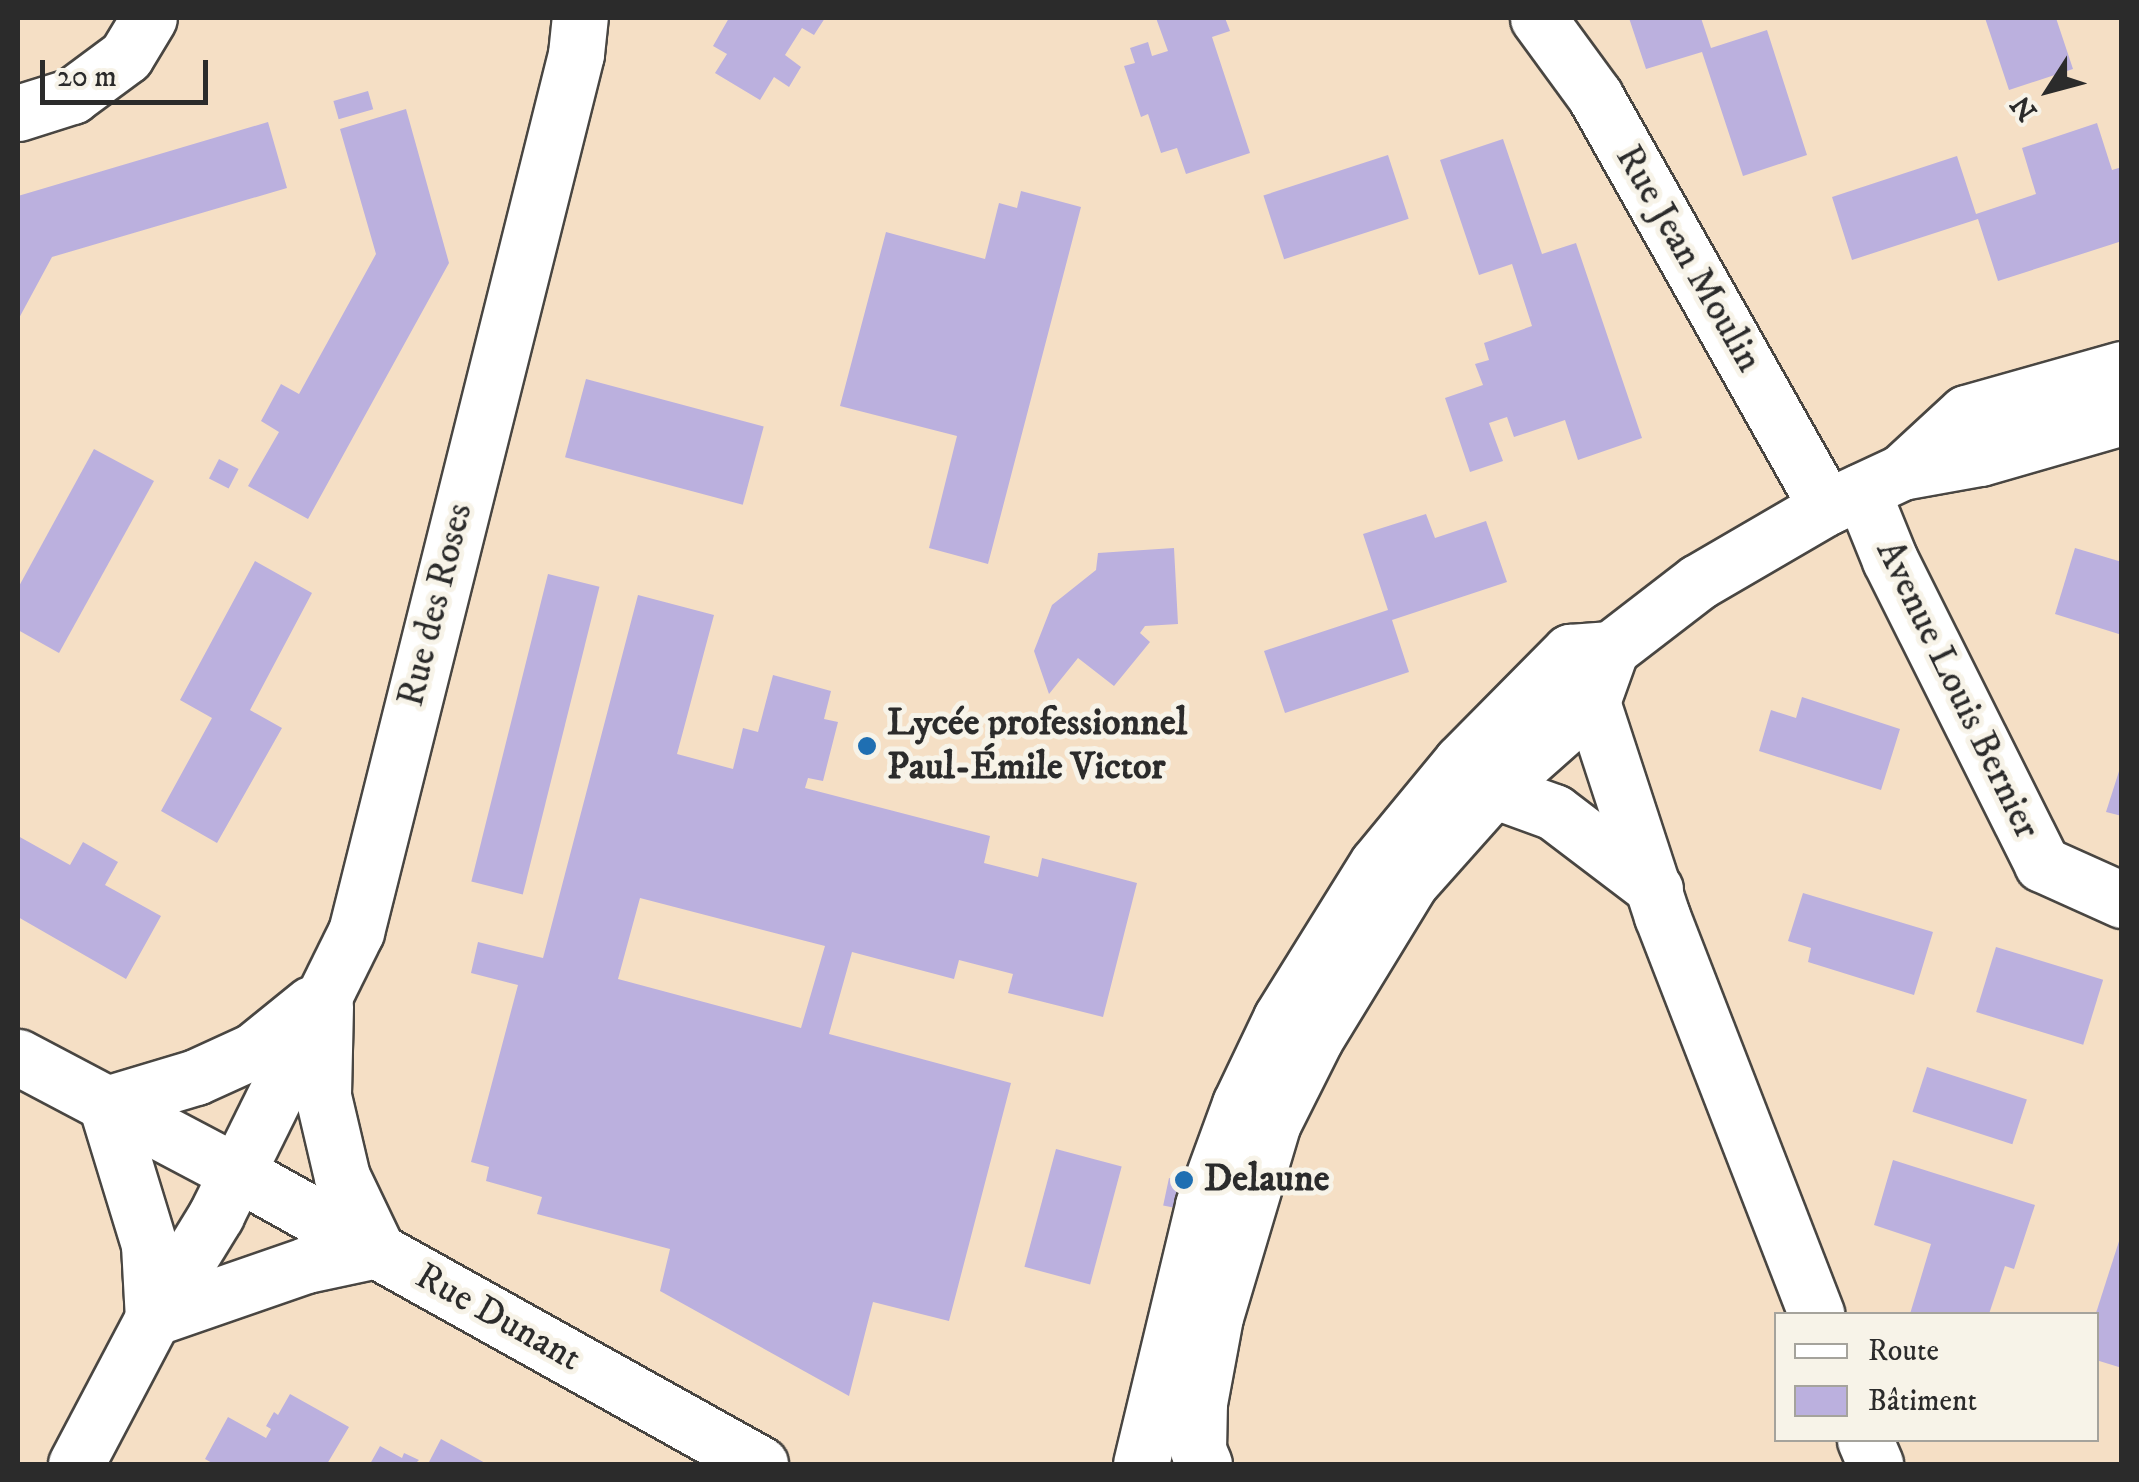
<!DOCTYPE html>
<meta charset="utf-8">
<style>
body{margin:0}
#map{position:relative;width:2139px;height:1482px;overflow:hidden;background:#f5dfc5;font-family:"IM FELL DW Pica",serif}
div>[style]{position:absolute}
.building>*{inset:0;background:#bbb0de;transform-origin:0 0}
.roads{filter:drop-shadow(2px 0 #494642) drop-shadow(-2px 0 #494642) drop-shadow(0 2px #494642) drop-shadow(0 -2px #494642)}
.minor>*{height:55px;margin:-27.5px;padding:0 27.5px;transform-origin:27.5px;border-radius:27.5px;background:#fff}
.dots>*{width:28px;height:28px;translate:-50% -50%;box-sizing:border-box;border:5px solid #f7f3e8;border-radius:50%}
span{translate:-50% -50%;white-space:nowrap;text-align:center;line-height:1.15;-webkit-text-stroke:10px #f7f3e8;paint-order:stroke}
.street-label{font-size:38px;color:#2b2b2b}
.poi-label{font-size:38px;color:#2b2b2b;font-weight:700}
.left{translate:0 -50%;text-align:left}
.frame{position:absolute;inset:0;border:20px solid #2b2b2b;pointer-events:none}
.legend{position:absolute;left:1774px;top:1312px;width:325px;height:130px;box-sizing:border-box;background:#f7f3e8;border:2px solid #a5a39c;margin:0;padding:12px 18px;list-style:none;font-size:30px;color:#2b2b2b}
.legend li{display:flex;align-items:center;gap:20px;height:50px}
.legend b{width:50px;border:2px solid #a5a39c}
.north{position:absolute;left:1999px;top:40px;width:100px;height:100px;-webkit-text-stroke:8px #f7f3e8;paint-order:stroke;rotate:234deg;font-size:28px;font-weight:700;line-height:40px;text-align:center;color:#2b2b2b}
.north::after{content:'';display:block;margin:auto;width:35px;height:45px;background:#2b2b2b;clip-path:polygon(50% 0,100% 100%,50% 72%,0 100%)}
.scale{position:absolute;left:40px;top:60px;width:168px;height:45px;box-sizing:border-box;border:5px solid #2b2b2b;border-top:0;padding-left:12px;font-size:30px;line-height:35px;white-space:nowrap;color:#2b2b2b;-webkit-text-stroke:8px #f7f3e8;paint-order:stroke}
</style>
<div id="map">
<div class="building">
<i style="clip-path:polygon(729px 18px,825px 18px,814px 35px,802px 28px,785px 55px,801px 67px,789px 87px,774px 77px,760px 100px,715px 73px,727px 54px,713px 46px)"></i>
<i style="clip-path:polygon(1156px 18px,1225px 18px,1230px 31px,1212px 37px,1250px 153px,1186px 174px,1177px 148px,1161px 153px,1148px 114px,1141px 117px,1124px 66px,1135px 63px,1130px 48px,1148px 42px,1152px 56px,1168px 51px)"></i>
<i style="clip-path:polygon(1629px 18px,1701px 18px,1711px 48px,1767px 30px,1807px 155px,1743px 176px,1702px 52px,1646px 69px)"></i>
<i style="clip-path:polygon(1985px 18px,2056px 18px,2073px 69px,2009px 90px)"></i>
<i style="left:368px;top:91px;width:19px;height:36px;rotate:74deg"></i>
<i style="clip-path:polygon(406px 109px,449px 263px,308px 519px,248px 486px,279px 432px,261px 421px,281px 384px,299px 394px,376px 254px,340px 129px)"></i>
<i style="clip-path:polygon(268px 122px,287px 188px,52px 257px,18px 320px,18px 196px)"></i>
<i style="clip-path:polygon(2097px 123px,2112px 170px,2122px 167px,2122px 241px,1998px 281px,1978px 219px,1852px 260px,1832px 197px,1957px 156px,1976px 214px,2036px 194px,2022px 148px)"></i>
<i style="clip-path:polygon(1503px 139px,1542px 254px,1576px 243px,1642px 438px,1578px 460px,1565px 420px,1514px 437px,1507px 417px,1489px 423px,1503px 461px,1470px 472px,1445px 398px,1483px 385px,1475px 364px,1489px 360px,1484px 343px,1532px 326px,1512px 264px,1479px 275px,1440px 160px)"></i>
<i style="left:1388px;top:155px;width:67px;height:131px;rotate:72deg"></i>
<i style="clip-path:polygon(1021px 191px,1081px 207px,988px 564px,929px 548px,957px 436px,840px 406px,886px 232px,985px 259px,999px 203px,1017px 208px)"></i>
<i style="left:586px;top:379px;width:184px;height:81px;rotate:15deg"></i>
<i style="clip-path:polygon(94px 449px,154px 481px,59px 653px,18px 630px,18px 588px)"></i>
<i style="left:219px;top:459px;width:22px;height:22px;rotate:27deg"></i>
<i style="clip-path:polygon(1426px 514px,1435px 538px,1486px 521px,1507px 582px,1392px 620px,1409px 672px,1285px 713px,1264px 651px,1388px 610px,1363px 534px)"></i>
<i style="clip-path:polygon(1174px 548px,1178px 624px,1145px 626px,1140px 633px,1150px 642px,1114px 686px,1078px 658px,1049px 694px,1034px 651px,1052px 605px,1096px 570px,1098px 553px)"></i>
<i style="clip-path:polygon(2075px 548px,2122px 562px,2122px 635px,2055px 614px)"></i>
<i style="clip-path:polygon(255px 561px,312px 593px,250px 710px,282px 728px,217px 843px,161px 811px,212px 718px,180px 700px)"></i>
<i style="left:548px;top:574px;width:53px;height:317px;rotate:14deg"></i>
<i style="clip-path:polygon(evenodd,638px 595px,714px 615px,677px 754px,733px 769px,743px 728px,758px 732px,773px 675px,831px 691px,824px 719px,838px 722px,823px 781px,808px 778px,805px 788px,990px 836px,984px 863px,1038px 877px,1042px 858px,1137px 883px,1103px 1017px,1008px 993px,1013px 974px,959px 960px,954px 979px,852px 952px,829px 1034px,1011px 1083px,949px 1321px,873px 1302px,849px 1396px,660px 1291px,670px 1249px,537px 1214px,542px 1197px,486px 1181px,489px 1167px,471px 1162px,518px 985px,471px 973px,478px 942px,543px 958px,638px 595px,640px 898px,825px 946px,801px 1028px,618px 979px,640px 898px)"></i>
<i style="clip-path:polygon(1802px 697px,1900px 729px,1881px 790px,1759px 751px,1771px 710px,1796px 718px)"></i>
<i style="clip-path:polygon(2121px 765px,2122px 765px,2122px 816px,2106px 812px)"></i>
<i style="clip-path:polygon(18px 836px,70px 865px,83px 842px,118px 862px,105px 885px,161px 916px,126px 979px,18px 917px)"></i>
<i style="clip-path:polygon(1803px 893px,1933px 932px,1914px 995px,1808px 962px,1811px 948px,1788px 941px)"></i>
<i style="left:1996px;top:947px;width:112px;height:68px;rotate:17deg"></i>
<i style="left:1927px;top:1067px;width:105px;height:47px;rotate:18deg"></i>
<i style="left:1056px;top:1149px;width:68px;height:122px;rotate:15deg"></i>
<i style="clip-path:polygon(1893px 1160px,2035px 1205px,2014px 1269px,2005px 1266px,1989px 1314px,1910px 1314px,1931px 1244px,1874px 1225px)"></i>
<i style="left:1169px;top:1178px;width:14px;height:28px;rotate:12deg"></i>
<i style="clip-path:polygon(2121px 1235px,2122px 1235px,2122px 1368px,2096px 1360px,2096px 1313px)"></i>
<i style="clip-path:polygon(290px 1394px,349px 1427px,327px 1464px,214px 1464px,205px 1459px,228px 1417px,266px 1438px,271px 1429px,266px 1426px,274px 1412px,278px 1415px)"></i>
<i style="clip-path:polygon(441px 1439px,487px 1464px,428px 1464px)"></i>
<i style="clip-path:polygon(380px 1446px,402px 1458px,404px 1453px,419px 1460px,415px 1464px,370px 1464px)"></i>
</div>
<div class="roads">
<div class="minor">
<i style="left:1538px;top:18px;width:97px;rotate:53.8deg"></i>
<i style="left:1595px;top:96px;width:472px;rotate:60.6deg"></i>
<i style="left:18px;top:113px;width:57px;rotate:-17.5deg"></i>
<i style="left:72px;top:96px;width:67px;rotate:-36.5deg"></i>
<i style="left:126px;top:56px;width:44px;rotate:-58.8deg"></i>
<i style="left:1902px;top:472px;width:87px;rotate:-42.7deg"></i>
<i style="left:1966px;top:413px;width:162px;rotate:-15.8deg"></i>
<i style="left:1862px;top:491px;width:74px;rotate:67.9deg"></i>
<i style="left:1890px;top:560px;width:340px;rotate:63.4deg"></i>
<i style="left:2042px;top:864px;width:88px;rotate:24.2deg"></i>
<i style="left:1592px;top:702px;width:225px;rotate:71.9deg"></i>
<i style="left:1662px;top:916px;width:427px;rotate:68.8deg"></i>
<i style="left:1493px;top:790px;width:65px;rotate:19.8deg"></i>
<i style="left:1554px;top:812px;width:127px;rotate:37.3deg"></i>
<i style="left:325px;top:1006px;width:90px;rotate:91.3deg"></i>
<i style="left:323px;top:1096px;width:83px;rotate:76.8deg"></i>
<i style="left:342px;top:1177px;width:81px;rotate:64.4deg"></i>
<i style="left:18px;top:1057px;width:246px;rotate:27.8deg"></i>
<i style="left:236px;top:1172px;width:600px;rotate:29.13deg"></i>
<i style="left:106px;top:1104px;width:94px;rotate:-16.7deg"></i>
<i style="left:196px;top:1077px;width:63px;rotate:-24.5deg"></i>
<i style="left:253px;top:1051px;width:75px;rotate:-39deg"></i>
<i style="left:106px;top:1104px;width:147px;rotate:73deg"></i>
<i style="left:149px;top:1245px;width:73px;rotate:86.9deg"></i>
<i style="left:153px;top:1318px;width:162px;rotate:-19.1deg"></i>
<i style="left:306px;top:1265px;width:73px;rotate:-11.9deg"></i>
<i style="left:1865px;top:1440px;width:26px;rotate:67deg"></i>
<i style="left:76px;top:1464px;width:165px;rotate:-62.2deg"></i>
<i style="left:153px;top:1318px;width:121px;rotate:-58.5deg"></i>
<i style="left:216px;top:1215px;width:316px;rotate:-63.7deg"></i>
<i style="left:356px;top:932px;width:905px;rotate:-75.93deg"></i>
<i style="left:576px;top:54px;width:36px;rotate:-84deg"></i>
<i style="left:1141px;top:1464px;width:266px;rotate:-76.5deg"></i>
<i style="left:1203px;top:1205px;width:108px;rotate:-69.9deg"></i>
<i style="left:1240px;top:1104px;width:95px;rotate:-64.5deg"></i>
<i style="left:1281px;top:1018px;width:181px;rotate:-58.1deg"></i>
<i style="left:1377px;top:864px;width:132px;rotate:-50.5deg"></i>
<i style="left:1461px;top:762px;width:155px;rotate:-45.3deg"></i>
<i style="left:1570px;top:652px;width:41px;rotate:-4.2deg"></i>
<i style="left:1204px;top:1464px;width:15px;rotate:-113deg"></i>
<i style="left:1198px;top:1450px;width:47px;rotate:-88.8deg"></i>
<i style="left:1199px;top:1403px;width:87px;rotate:-79.5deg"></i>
<i style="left:1215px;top:1317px;width:202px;rotate:-73.4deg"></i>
<i style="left:1273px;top:1123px;width:94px;rotate:-63.4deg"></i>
<i style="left:1315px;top:1039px;width:184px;rotate:-58.6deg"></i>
<i style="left:1411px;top:882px;width:123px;rotate:-48.3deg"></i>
<i style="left:1493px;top:790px;width:132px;rotate:-41.6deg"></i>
<i style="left:1592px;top:702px;width:56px;rotate:-70.3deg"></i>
<i style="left:1611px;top:649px;width:110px;rotate:-37.6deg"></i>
<i style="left:1698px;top:582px;width:149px;rotate:-30.2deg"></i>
<i style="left:1827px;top:507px;width:83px;rotate:-25deg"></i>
<i style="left:1902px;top:472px;width:79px;rotate:-10.2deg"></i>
<i style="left:1980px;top:458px;width:148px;rotate:-16.1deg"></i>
</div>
</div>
<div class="dots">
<i style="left:867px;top:746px;background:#1f6fb2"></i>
<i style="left:1184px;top:1180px;background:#1f6fb2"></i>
</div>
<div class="street-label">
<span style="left:1688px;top:259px;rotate:60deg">Rue Jean Moulin</span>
<span style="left:436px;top:605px;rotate:-76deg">Rue des Roses</span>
<span style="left:1957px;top:690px;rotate:64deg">Avenue Louis Bernier</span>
<span style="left:498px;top:1318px;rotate:29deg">Rue Dunant</span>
</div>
<div class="poi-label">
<span class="left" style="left:887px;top:746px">Lycée professionnel<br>Paul-Émile Victor</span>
<span class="left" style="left:1204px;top:1180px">Delaune</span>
</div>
<div class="frame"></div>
<ul class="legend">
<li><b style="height:12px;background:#fff"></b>Route</li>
<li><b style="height:28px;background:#bbb0de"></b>Bâtiment</li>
</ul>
<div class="north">N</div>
<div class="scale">20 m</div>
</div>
